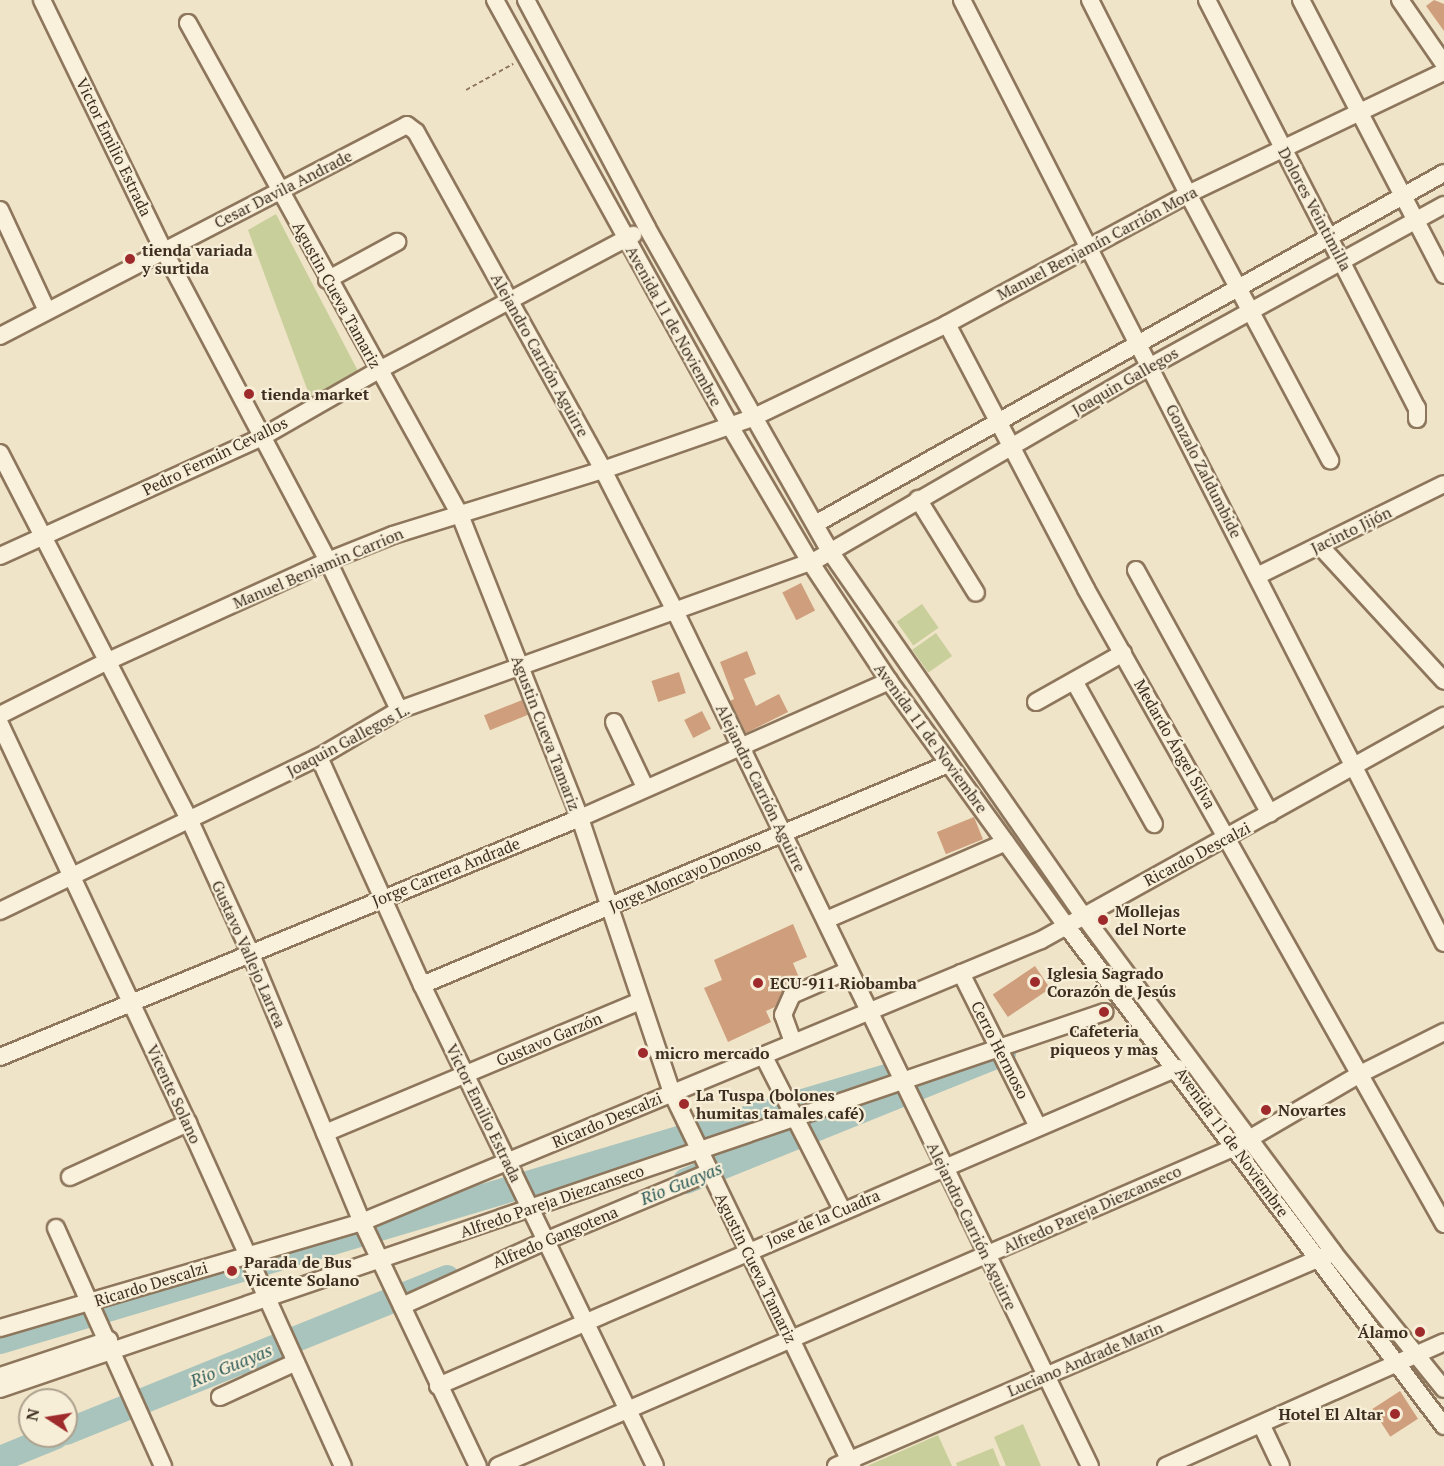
<!DOCTYPE html>
<meta charset="utf-8">
<style>
body{margin:0}
#map{position:relative;width:1444px;height:1466px;overflow:hidden;background:#f0e4c8;font-family:"PT Serif",serif}
div>[style]{position:absolute}
.green>*{inset:0;background:#c9cf9b;transform-origin:0 0}
.river>*{height:26px;margin:-13px;padding:0 13px;transform-origin:13px;border-radius:13px;background:#a9c4bc}
.building>*{inset:0;background:#cf9f7d;transform-origin:0 0}
.path>*{height:2px;margin-top:-1px;transform-origin:0;background:repeating-linear-gradient(90deg,#8d765c 0 4.5px,transparent 0 7.5px)}
.roads{filter:drop-shadow(2px 0 #8d765c) drop-shadow(-2px 0 #8d765c) drop-shadow(0 2px #8d765c) drop-shadow(0 -2px #8d765c)}
.minor>*{height:16px;margin:-8px;padding:0 8px;transform-origin:8px;border-radius:8px;background:#faf1dc}
.dots>*{width:16px;height:16px;translate:-50% -50%;box-sizing:border-box;border:3px solid #f7eed8;border-radius:50%}
span{translate:-50% -50%;white-space:nowrap;text-align:center;line-height:1.15;-webkit-text-stroke:4.5px #f7eed8;paint-order:stroke}
.street-label{font-size:16px;color:#3d2e20}
.poi-label{font-size:16px;color:#3d2e20;font-weight:700}
.left{translate:0 -50%;text-align:left}
.right{translate:-100% -50%;text-align:right}
.water-label{font-size:18px;color:#2f5d5a;font-style:italic}
.north{position:absolute;left:18px;top:1388px;width:60px;height:60px;box-sizing:border-box;background:#f7eed8;border:2px solid #ada18e;border-radius:50%;rotate:282deg;font-size:16px;font-weight:700;line-height:24px;text-align:center;color:#3d2e20}
.north::after{content:'';display:block;margin:auto;width:21px;height:27px;background:#9e2a2b;clip-path:polygon(50% 0,100% 100%,50% 72%,0 100%)}
</style>
<div id="map">
<div class="green">
<i style="clip-path:polygon(276px 214px,358px 371px,310px 397px,248px 230px)"></i>
<i style="left:922px;top:604px;width:29px;height:31px;rotate:55deg"></i>
<i style="left:936px;top:633px;width:28px;height:29px;rotate:55deg"></i>
<i style="clip-path:polygon(1023px 1424px,1041px 1466px,1006px 1466px,994px 1437px)"></i>
<i style="clip-path:polygon(938px 1435px,952px 1466px,867px 1466px)"></i>
<i style="clip-path:polygon(993px 1448px,1000px 1466px,957px 1466px,956px 1463px)"></i>
</div>
<div class="river">
<i style="left:686px;top:1181px;width:342px;rotate:-22deg"></i>
<i style="left:0;top:1341px;width:929px;rotate:-16.58deg"></i>
<i style="left:66px;top:1432px;width:411px;rotate:-22deg"></i>
<i style="left:0;top:1459px;width:61px;rotate:-22.3deg"></i>
</div>
<div class="building">
<i style="clip-path:polygon(1434px 0,1444px 4px,1444px 31px,1426px 6px)"></i>
<i style="left:801px;top:583px;width:31px;height:21px;rotate:63deg"></i>
<i style="clip-path:polygon(747px 651px,756px 674px,744px 679px,756px 706px,779px 694px,788px 712px,746px 733px,730px 701px,734px 699px,720px 662px)"></i>
<i style="left:679px;top:672px;width:22px;height:29px;rotate:72deg"></i>
<i style="left:522px;top:700px;width:16px;height:41px;rotate:68deg"></i>
<i style="left:702px;top:711px;width:20px;height:20px;rotate:63deg"></i>
<i style="left:974px;top:817px;width:24px;height:40px;rotate:68deg"></i>
<i style="clip-path:polygon(793px 924px,807px 957px,793px 963px,800px 980px,787px 986px,775px 1007px,766px 1011px,771px 1022px,728px 1042px,704px 988px,722px 980px,714px 960px)"></i>
<i style="left:1035px;top:966px;width:27px;height:51px;rotate:56deg"></i>
<i style="left:1400px;top:1391px;width:33px;height:33px;rotate:57deg"></i>
</div>
<div class="path">
<i style="left:466px;top:90px;width:54px;rotate:-29deg"></i>
</div>
<div class="roads">
<div class="minor">
<i style="left:42px;top:0;width:279px;rotate:64.1deg"></i>
<i style="left:164px;top:251px;width:351px;rotate:62.1deg"></i>
<i style="left:328px;top:561px;width:165px;rotate:64.5deg"></i>
<i style="left:495px;top:0;width:487px;rotate:61.1deg"></i>
<i style="left:730px;top:426px;width:156px;rotate:59.5deg"></i>
<i style="left:809px;top:560px;width:145px;rotate:56.5deg"></i>
<i style="left:889px;top:681px;width:300px;rotate:54.1deg"></i>
<i style="left:1065px;top:924px;width:629px;rotate:52.95deg"></i>
<i style="left:526px;top:0;width:258px;rotate:62deg"></i>
<i style="left:647px;top:228px;width:370px;rotate:60.5deg"></i>
<i style="left:829px;top:550px;width:445px;rotate:55.2deg"></i>
<i style="left:1083px;top:915px;width:420px;rotate:53.4deg"></i>
<i style="left:1333px;top:1252px;width:176px;rotate:51deg"></i>
<i style="left:962px;top:0;width:1059px;rotate:62.93deg"></i>
<i style="left:1090px;top:0;width:217px;rotate:63.2deg"></i>
<i style="left:1188px;top:194px;width:302px;rotate:61.9deg"></i>
<i style="left:1207px;top:0;width:459px;rotate:62.8deg"></i>
<i style="left:1417px;top:408px;width:11px;rotate:90deg"></i>
<i style="left:1301px;top:0;width:310px;rotate:62.5deg"></i>
<i style="left:1400px;top:0;width:78px;rotate:55.5deg"></i>
<i style="left:188px;top:23px;width:562px;rotate:61.06deg"></i>
<i style="left:460px;top:515px;width:326px;rotate:68.4deg"></i>
<i style="left:580px;top:818px;width:290px;rotate:71.5deg"></i>
<i style="left:672px;top:1093px;width:414px;rotate:64.2deg"></i>
<i style="left:0;top:210px;width:111px;rotate:65deg"></i>
<i style="left:327px;top:280px;width:80px;rotate:-28.5deg"></i>
<i style="left:947px;top:324px;width:299px;rotate:62.3deg"></i>
<i style="left:1086px;top:589px;width:729px;rotate:60.59deg"></i>
<i style="left:0;top:336px;width:458px;rotate:-27.4deg"></i>
<i style="left:407px;top:125px;width:11px;rotate:38deg"></i>
<i style="left:416px;top:132px;width:386px;rotate:61deg"></i>
<i style="left:603px;top:470px;width:158px;rotate:62.9deg"></i>
<i style="left:675px;top:611px;width:950px;rotate:64.11deg"></i>
<i style="left:0;top:453px;width:414px;rotate:62.7deg"></i>
<i style="left:190px;top:821px;width:144px;rotate:65.4deg"></i>
<i style="left:250px;top:952px;width:292px;rotate:67.5deg"></i>
<i style="left:362px;top:1222px;width:270px;rotate:64.6deg"></i>
<i style="left:918px;top:499px;width:110px;rotate:58.3deg"></i>
<i style="left:815px;top:524px;width:720px;rotate:-29.16deg"></i>
<i style="left:1320px;top:546px;width:183px;rotate:47.4deg"></i>
<i style="left:0;top:556px;width:288px;rotate:-24.4deg"></i>
<i style="left:262px;top:437px;width:135px;rotate:-29.8deg"></i>
<i style="left:379px;top:370px;width:288px;rotate:-28deg"></i>
<i style="left:1136px;top:570px;width:278px;rotate:61.2deg"></i>
<i style="left:1257px;top:576px;width:208px;rotate:-26.2deg"></i>
<i style="left:1074px;top:681px;width:164px;rotate:60.8deg"></i>
<i style="left:1036px;top:702px;width:100px;rotate:-29.4deg"></i>
<i style="left:0;top:715px;width:119px;rotate:-26.6deg"></i>
<i style="left:106px;top:662px;width:244px;rotate:-24.5deg"></i>
<i style="left:328px;top:561px;width:70px;rotate:-21.8deg"></i>
<i style="left:393px;top:535px;width:220px;rotate:-17.2deg"></i>
<i style="left:603px;top:470px;width:158px;rotate:-19.2deg"></i>
<i style="left:752px;top:418px;width:216px;rotate:-25.7deg"></i>
<i style="left:947px;top:324px;width:274px;rotate:-28.3deg"></i>
<i style="left:1188px;top:194px;width:284px;rotate:-25.5deg"></i>
<i style="left:614px;top:722px;width:72px;rotate:64.5deg"></i>
<i style="left:0;top:724px;width:441px;rotate:64.8deg"></i>
<i style="left:188px;top:1123px;width:376px;rotate:65.7deg"></i>
<i style="left:319px;top:757px;width:250px;rotate:65.7deg"></i>
<i style="left:422px;top:985px;width:534px;rotate:64.15deg"></i>
<i style="left:0;top:911px;width:354px;rotate:-25.8deg"></i>
<i style="left:319px;top:757px;width:93px;rotate:-30.4deg"></i>
<i style="left:399px;top:710px;width:443px;rotate:-19.8deg"></i>
<i style="left:816px;top:560px;width:387px;rotate:-30.1deg"></i>
<i style="left:1151px;top:366px;width:334px;rotate:-28.8deg"></i>
<i style="left:826px;top:920px;width:196px;rotate:-23.4deg"></i>
<i style="left:961px;top:973px;width:172px;rotate:63.4deg"></i>
<i style="left:422px;top:985px;width:571px;rotate:-22.79deg"></i>
<i style="left:793px;top:1042px;width:29px;rotate:-110deg"></i>
<i style="left:783px;top:1015px;width:22px;rotate:-66deg"></i>
<i style="left:792px;top:995px;width:60px;rotate:-23.6deg"></i>
<i style="left:763px;top:1055px;width:175px;rotate:62.9deg"></i>
<i style="left:0;top:1057px;width:627px;rotate:-22.4deg"></i>
<i style="left:580px;top:818px;width:338px;rotate:-23.9deg"></i>
<i style="left:325px;top:1133px;width:342px;rotate:-22.7deg"></i>
<i style="left:70px;top:1177px;width:130px;rotate:-24.6deg"></i>
<i style="left:56px;top:1228px;width:261px;rotate:65.8deg"></i>
<i style="left:402px;top:1306px;width:157px;rotate:-24.4deg"></i>
<i style="left:545px;top:1241px;width:179px;rotate:-22.7deg"></i>
<i style="left:0;top:1328px;width:377px;rotate:-16.3deg"></i>
<i style="left:362px;top:1222px;width:735px;rotate:-22.55deg"></i>
<i style="left:1041px;top:940px;width:461px;rotate:-29.1deg"></i>
<i style="left:0;top:1376px;width:115px;rotate:-18.3deg"></i>
<i style="left:438px;top:1386px;width:805px;rotate:-23.28deg"></i>
<i style="left:0;top:1389px;width:1167px;rotate:-18.85deg"></i>
<i style="left:220px;top:1397px;width:81px;rotate:-24.7deg"></i>
<i style="left:1262px;top:1426px;width:44px;rotate:64.6deg"></i>
<i style="left:498px;top:1466px;width:803px;rotate:-23.4deg"></i>
<i style="left:1235px;top:1147px;width:145px;rotate:-30.3deg"></i>
<i style="left:1360px;top:1074px;width:94px;rotate:-26.6deg"></i>
<i style="left:836px;top:1466px;width:534px;rotate:-23.25deg"></i>
<i style="left:1166px;top:1466px;width:304px;rotate:-24deg"></i>
</div>
</div>
<div class="dots">
<i style="left:130px;top:259px;background:#9e2a2b"></i>
<i style="left:249px;top:394px;background:#9e2a2b"></i>
<i style="left:1103px;top:920px;background:#9e2a2b"></i>
<i style="left:1035px;top:982px;background:#9e2a2b"></i>
<i style="left:758px;top:983px;background:#9e2a2b"></i>
<i style="left:1104px;top:1012px;background:#9e2a2b"></i>
<i style="left:643px;top:1053px;background:#9e2a2b"></i>
<i style="left:684px;top:1104px;background:#9e2a2b"></i>
<i style="left:1266px;top:1110px;background:#9e2a2b"></i>
<i style="left:232px;top:1271px;background:#9e2a2b"></i>
<i style="left:1420px;top:1332px;background:#9e2a2b"></i>
<i style="left:1395px;top:1414px;background:#9e2a2b"></i>
</div>
<div class="street-label">
<span style="left:114px;top:147px;rotate:64deg">Victor Emilio Estrada</span>
<span style="left:283px;top:189px;rotate:-27deg">Cesar Davila Andrade</span>
<span style="left:1315px;top:209px;rotate:62deg">Dolores Veintimilla</span>
<span style="left:1097px;top:243px;rotate:-28deg">Manuel Benjamín Carrión Mora</span>
<span style="left:337px;top:295px;rotate:61deg">Agustin Cueva Tamariz</span>
<span style="left:674px;top:326px;rotate:61deg">Avenida 11 de Noviembre</span>
<span style="left:540px;top:355px;rotate:61deg">Alejandro Carrión Aguirre</span>
<span style="left:1125px;top:381px;rotate:-30deg">Joaquin Gallegos</span>
<span style="left:215px;top:456px;rotate:-26deg">Pedro Fermin Cevallos</span>
<span style="left:1204px;top:471px;rotate:63deg">Gonzalo Zaldumbide</span>
<span style="left:1351px;top:530px;rotate:-26deg">Jacinto Jijón</span>
<span style="left:318px;top:568px;rotate:-23deg">Manuel Benjamin Carrion</span>
<span style="left:546px;top:733px;rotate:69deg">Agustin Cueva Tamariz</span>
<span style="left:931px;top:738px;rotate:54deg">Avenida 11 de Noviembre</span>
<span style="left:348px;top:740px;rotate:-28deg">Joaquin Gallegos L.</span>
<span style="left:1175px;top:744px;rotate:60deg">Medardo Ángel Silva</span>
<span style="left:761px;top:788px;rotate:64deg">Alejandro Carrión Aguirre</span>
<span style="left:1197px;top:854px;rotate:-28deg">Ricardo Descalzi</span>
<span style="left:446px;top:872px;rotate:-22deg">Jorge Carrera Andrade</span>
<span style="left:685px;top:875px;rotate:-23deg">Jorge Moncayo Donoso</span>
<span style="left:249px;top:954px;rotate:66deg">Gustavo Vallejo Larrea</span>
<span style="left:549px;top:1039px;rotate:-23deg">Gustavo Garzón</span>
<span style="left:1000px;top:1050px;rotate:63deg">Cerro Hermoso</span>
<span style="left:174px;top:1094px;rotate:65deg">Vicente Solano</span>
<span style="left:484px;top:1113px;rotate:64deg">Victor Emilio Estrada</span>
<span style="left:607px;top:1120px;rotate:-23deg">Ricardo Descalzi</span>
<span style="left:1232px;top:1142px;rotate:54deg">Avenida 11 de Noviembre</span>
<span style="left:552px;top:1201px;rotate:-19deg">Alfredo Pareja Diezcanseco</span>
<span style="left:1092px;top:1209px;rotate:-24deg">Alfredo Pareja Diezcanseco</span>
<span style="left:823px;top:1218px;rotate:-23deg">Jose de la Cuadra</span>
<span style="left:972px;top:1226px;rotate:64deg">Alejandro Carrión Aguirre</span>
<span style="left:555px;top:1237px;rotate:-23deg">Alfredo Gangotena</span>
<span style="left:756px;top:1268px;rotate:64deg">Agustin Cueva Tamariz</span>
<span style="left:151px;top:1284px;rotate:-17deg">Ricardo Descalzi</span>
<span style="left:1085px;top:1359px;rotate:-23deg">Luciano Andrade Marin</span>
</div>
<div class="poi-label">
<span class="left" style="left:142px;top:259px">tienda variada<br>y surtida</span>
<span class="left" style="left:261px;top:394px">tienda market</span>
<span class="left" style="left:1115px;top:920px">Mollejas<br>del Norte</span>
<span class="left" style="left:1047px;top:982px">Iglesia Sagrado<br>Corazón de Jesús</span>
<span class="left" style="left:770px;top:983px">ECU-911 Riobamba</span>
<span style="left:1104px;top:1040px">Cafeteria<br>piqueos y mas</span>
<span class="left" style="left:655px;top:1053px">micro mercado</span>
<span class="left" style="left:696px;top:1104px">La Tuspa (bolones<br>humitas tamales café)</span>
<span class="left" style="left:1278px;top:1110px">Novartes</span>
<span class="left" style="left:244px;top:1271px">Parada de Bus<br>Vicente Solano</span>
<span class="right" style="left:1408px;top:1332px">Álamo</span>
<span class="right" style="left:1383px;top:1414px">Hotel El Altar</span>
</div>
<div class="water-label">
<span style="left:681px;top:1183px;rotate:-22deg">Rio Guayas</span>
<span style="left:231px;top:1365px;rotate:-22deg">Rio Guayas</span>
</div>
<div class="north">N</div>
</div>
